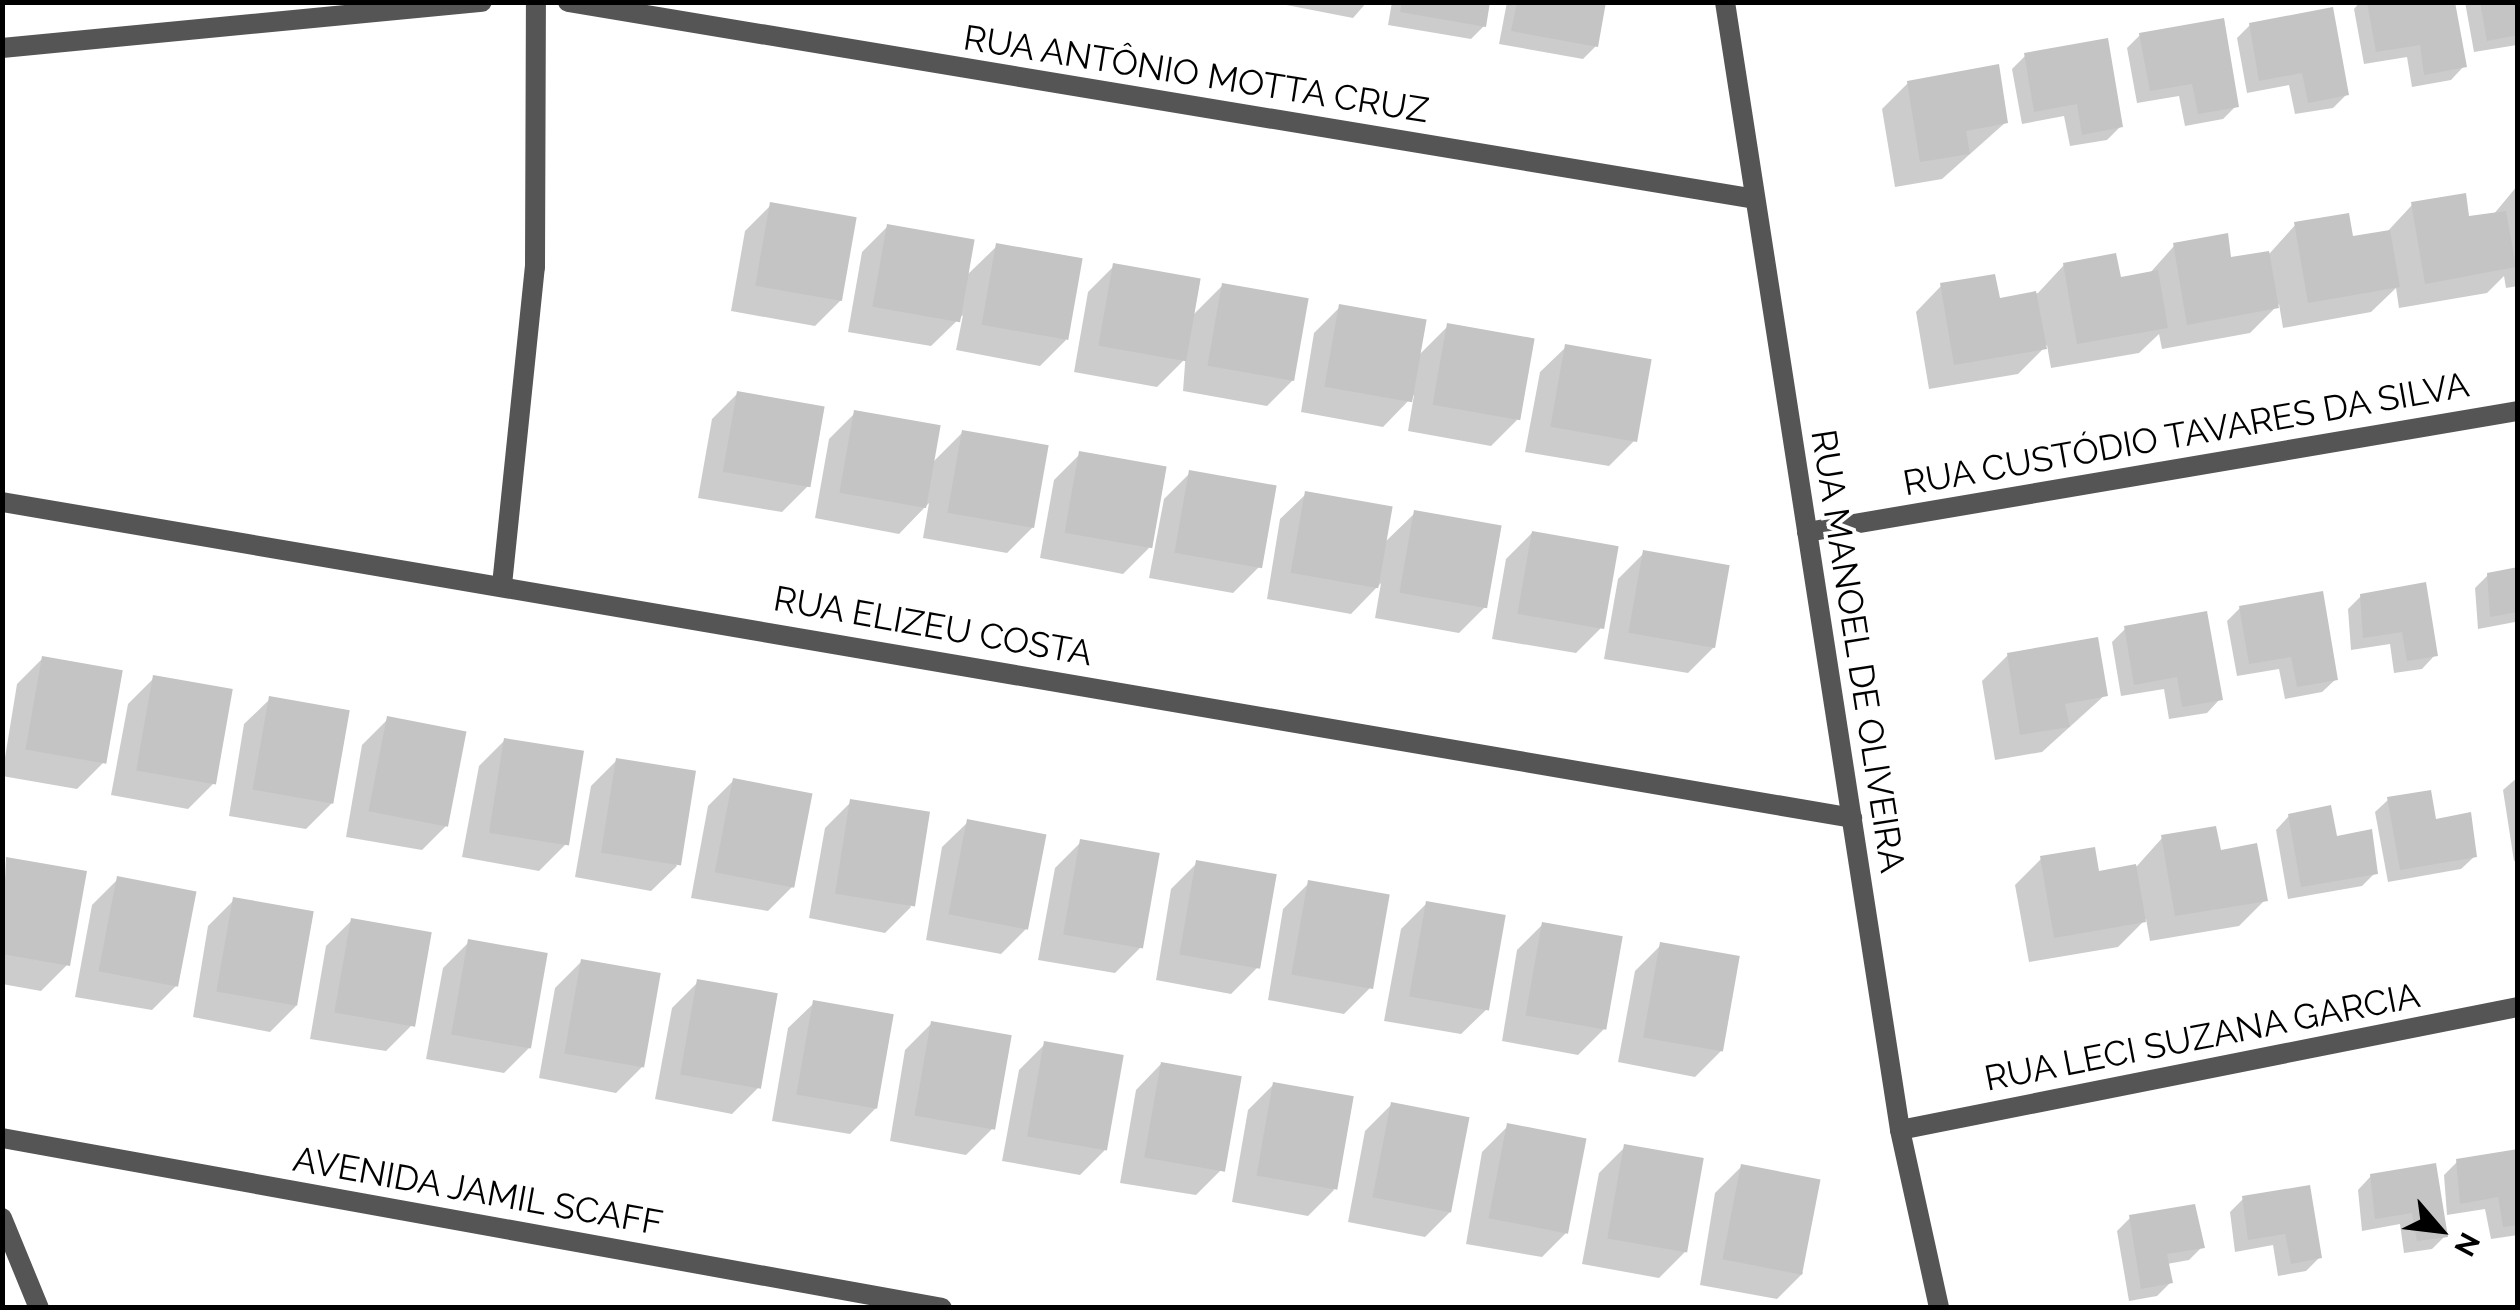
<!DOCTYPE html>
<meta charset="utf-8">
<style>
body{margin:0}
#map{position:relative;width:2520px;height:1310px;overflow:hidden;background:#fff;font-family:Raleway,sans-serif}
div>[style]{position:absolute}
.shadow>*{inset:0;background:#0003}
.building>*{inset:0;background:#c4c4c4;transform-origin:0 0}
.minor>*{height:20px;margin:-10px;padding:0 10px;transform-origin:10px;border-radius:10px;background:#555}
span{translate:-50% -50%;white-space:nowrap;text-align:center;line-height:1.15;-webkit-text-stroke:8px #fff;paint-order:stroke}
.street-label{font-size:35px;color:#000}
.frame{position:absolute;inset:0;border:5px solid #000;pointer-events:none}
.north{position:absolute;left:2390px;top:1180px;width:100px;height:100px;-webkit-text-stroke:8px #fff;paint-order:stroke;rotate:118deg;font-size:28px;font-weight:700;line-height:40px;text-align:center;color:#000}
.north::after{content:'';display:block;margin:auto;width:35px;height:45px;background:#000;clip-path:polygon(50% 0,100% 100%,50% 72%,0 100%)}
</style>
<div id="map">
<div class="shadow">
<i style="clip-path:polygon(1271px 2px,1367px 2px,1353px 18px)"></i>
<i style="clip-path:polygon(1392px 2px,1488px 2px,1484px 26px,1471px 39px,1388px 25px)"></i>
<i style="clip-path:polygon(1507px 2px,1603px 2px,1596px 46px,1583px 59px,1499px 44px)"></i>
<i style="clip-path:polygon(2360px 2px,2452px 2px,2464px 66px,2451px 80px,2412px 87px,2407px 57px,2364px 64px,2354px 9px)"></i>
<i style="clip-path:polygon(2465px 2px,2518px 2px,2518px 50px,2517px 45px,2474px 52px)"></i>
<i style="clip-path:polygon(2250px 25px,2346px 95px,2333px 108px,2295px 114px,2289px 85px,2247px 93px,2237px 38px)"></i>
<i style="clip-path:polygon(2140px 35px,2236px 106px,2223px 119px,2185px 126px,2179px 96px,2137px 103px,2127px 48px)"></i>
<i style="clip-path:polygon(2025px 56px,2121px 126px,2107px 140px,2070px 146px,2064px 116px,2022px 124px,2012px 69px)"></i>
<i style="clip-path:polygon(1908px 83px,2006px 122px,1942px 179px,1895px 187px,1882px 109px)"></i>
<i style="clip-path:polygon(2518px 185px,2518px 286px,2506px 288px,2504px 276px,2487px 293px,2399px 308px,2396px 288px,2371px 312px,2283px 328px,2279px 304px,2250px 333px,2162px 349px,2159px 334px,2139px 353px,2051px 368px,2047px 345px,2018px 374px,1929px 389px,1916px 312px,1941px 286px,1998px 301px,2038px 293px,2064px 265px,2119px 279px,2149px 274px,2174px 246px,2229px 260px,2270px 253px,2296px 224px,2351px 239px,2386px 233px,2412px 205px,2467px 219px,2493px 215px)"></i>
<i style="clip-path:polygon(771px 205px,841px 300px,815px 326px,731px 311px,745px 231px)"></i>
<i style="clip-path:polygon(888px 226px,965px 277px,997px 246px,1066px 340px,1040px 366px,956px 350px,963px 315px,931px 346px,848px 332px,862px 252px)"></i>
<i style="clip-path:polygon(1114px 266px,1191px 317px,1223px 285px,1293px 380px,1267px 406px,1183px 391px,1187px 337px,1183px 361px,1157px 387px,1074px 372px,1088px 292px)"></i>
<i style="clip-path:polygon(1340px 307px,1417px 357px,1448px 326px,1517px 420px,1491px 446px,1408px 431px,1414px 395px,1383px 427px,1301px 412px,1314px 333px)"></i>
<i style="clip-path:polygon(1566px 347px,1635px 440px,1609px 466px,1525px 452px,1540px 372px)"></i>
<i style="clip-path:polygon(738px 393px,808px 486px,782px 512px,698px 498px,712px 419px)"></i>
<i style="clip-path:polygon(855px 413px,932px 463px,963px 432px,1033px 527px,1007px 553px,923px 538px,929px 503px,899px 534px,815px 518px,829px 439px)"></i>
<i style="clip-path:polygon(1080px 454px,1149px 548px,1123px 574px,1040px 558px,1054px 480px)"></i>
<i style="clip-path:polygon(1190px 473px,1259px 567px,1233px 593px,1149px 578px,1164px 499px)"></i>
<i style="clip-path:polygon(1306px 494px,1384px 543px,1415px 513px,1485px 607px,1459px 633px,1375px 618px,1381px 583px,1351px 614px,1267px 599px,1280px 519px)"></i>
<i style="clip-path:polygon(1532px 533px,1602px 627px,1576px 653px,1492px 639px,1506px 559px)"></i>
<i style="clip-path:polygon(1644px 553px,1714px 647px,1688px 673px,1604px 659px,1618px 579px)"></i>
<i style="clip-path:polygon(2518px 570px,2518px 633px,2515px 622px,2478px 629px,2475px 588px,2488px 575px)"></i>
<i style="clip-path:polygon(2361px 596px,2435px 655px,2422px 669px,2394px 673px,2390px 644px,2351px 650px,2348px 609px)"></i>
<i style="clip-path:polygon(2240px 608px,2336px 679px,2322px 692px,2285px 699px,2279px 669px,2237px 676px,2227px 621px)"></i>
<i style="clip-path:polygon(2125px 629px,2220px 699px,2207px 713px,2169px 719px,2164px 689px,2121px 696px,2112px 642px)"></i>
<i style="clip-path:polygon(2008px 655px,2105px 695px,2042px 752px,1995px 760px,1982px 681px)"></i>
<i style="clip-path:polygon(43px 658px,103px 763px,77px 789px,2px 776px,17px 684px)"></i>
<i style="clip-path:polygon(154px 678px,214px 783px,188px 809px,111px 795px,128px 704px)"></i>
<i style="clip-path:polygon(270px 699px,332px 803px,306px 829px,229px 816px,244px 724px)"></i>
<i style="clip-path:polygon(388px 719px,448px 824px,422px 850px,346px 837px,362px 745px)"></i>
<i style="clip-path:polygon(505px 740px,565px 845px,539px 871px,462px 857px,479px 766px)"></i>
<i style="clip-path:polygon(617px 760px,677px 866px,651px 891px,575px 877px,591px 786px)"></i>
<i style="clip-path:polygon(2518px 777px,2518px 860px,2514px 861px,2503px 790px)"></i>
<i style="clip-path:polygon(734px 780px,794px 885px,768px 911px,691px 898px,708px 806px)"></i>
<i style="clip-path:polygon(2389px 799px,2434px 822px,2475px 856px,2461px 869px,2388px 882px,2375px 812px)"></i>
<i style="clip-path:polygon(851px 802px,911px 907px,885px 933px,809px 918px,825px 828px)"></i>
<i style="clip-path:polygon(2289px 816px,2335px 839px,2375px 873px,2362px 886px,2288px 899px,2276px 830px)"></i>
<i style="clip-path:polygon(968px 822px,1027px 928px,1001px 954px,926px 940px,942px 847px)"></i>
<i style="clip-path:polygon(2163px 837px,2219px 852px,2265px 900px,2239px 926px,2150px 941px,2146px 919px,2118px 947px,2029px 962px,2015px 885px,2041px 859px,2098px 874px,2137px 866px)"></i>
<i style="clip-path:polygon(1081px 842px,1141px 947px,1115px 973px,1038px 960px,1055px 868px)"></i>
<i style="clip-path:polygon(7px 860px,67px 965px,41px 991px,2px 984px)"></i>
<i style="clip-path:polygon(1197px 863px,1257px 968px,1231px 994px,1156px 980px,1171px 889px)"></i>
<i style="clip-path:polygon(118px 879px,178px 984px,152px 1010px,75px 997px,92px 905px)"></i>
<i style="clip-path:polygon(1309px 883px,1370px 988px,1344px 1014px,1268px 1000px,1283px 909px)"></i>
<i style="clip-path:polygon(234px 900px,296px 1006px,270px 1032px,193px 1017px,208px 926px)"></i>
<i style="clip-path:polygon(1427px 903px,1487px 1009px,1461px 1034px,1384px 1021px,1401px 929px)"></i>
<i style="clip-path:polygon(352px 920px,412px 1025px,386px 1051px,310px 1039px,326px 946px)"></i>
<i style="clip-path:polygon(1543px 924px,1604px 1029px,1578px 1055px,1502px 1041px,1517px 950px)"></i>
<i style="clip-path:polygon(469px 942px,530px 1047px,504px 1073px,426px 1059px,443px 968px)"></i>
<i style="clip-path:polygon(1661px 945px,1721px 1051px,1695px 1077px,1618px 1062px,1635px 971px)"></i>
<i style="clip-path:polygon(581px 962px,642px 1067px,616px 1093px,539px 1078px,555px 988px)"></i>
<i style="clip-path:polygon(698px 982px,758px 1088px,732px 1114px,655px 1099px,672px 1008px)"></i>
<i style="clip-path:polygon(814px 1003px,876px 1108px,850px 1134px,772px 1121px,788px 1028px)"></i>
<i style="clip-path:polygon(931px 1024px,992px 1129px,966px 1155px,890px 1141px,905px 1050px)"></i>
<i style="clip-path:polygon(1045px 1044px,1106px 1149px,1080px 1175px,1002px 1161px,1019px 1070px)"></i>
<i style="clip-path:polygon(1161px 1064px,1222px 1169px,1196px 1195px,1120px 1183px,1136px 1090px)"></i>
<i style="clip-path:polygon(1274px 1084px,1334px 1190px,1308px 1216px,1232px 1202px,1248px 1110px)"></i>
<i style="clip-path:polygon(1391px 1105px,1451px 1211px,1425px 1237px,1348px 1222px,1365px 1131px)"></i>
<i style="clip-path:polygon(1508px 1126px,1568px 1231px,1542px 1257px,1466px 1244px,1482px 1152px)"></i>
<i style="clip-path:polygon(1625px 1147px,1685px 1252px,1659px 1278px,1582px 1264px,1599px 1173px)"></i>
<i style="clip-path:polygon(2518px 1152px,2518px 1235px,2491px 1239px,2485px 1209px,2447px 1215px,2444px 1175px,2457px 1162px)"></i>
<i style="clip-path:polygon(1741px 1167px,1803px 1273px,1777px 1299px,1700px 1285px,1715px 1193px)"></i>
<i style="clip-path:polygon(2371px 1176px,2445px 1236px,2432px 1249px,2404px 1253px,2400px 1224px,2362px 1231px,2358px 1190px)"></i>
<i style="clip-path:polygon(2244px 1198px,2319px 1258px,2306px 1271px,2278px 1276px,2273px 1245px,2235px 1252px,2230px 1212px)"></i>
<i style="clip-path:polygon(2130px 1218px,2202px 1247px,2189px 1260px,2167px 1264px,2170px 1283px,2157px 1296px,2129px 1301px,2117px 1231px)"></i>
</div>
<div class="building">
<i style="clip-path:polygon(1402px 2px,1490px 2px,1486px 27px,1400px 12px)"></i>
<i style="clip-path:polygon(1517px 2px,1606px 2px,1598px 47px,1511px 31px)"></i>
<i style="clip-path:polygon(2367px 2px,2455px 2px,2467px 67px,2424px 75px,2420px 45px,2376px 52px)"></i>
<i style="clip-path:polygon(2480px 2px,2518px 2px,2518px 35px,2487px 41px)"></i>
<i style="clip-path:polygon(2333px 7px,2349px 95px,2308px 103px,2302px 73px,2259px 81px,2249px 23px)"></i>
<i style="clip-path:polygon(2224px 18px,2239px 107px,2198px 114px,2192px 84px,2150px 91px,2139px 33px)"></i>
<i style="clip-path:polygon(2108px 38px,2123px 127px,2082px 135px,2077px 104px,2034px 112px,2024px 53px)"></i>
<i style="clip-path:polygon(1999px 64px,2008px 123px,1966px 131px,1970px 154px,1920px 162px,1907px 81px)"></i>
<i style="clip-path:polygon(2466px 193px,2469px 216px,2506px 211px,2516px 267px,2425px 284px,2411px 202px)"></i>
<i style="left:770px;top:202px;width:88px;height:85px;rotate:10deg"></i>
<i style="clip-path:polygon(2349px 213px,2353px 236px,2390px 230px,2400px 287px,2308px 303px,2294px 222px)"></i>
<i style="left:887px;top:224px;width:89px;height:84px;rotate:10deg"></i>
<i style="clip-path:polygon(2228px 233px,2231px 257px,2269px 251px,2279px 308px,2187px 325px,2173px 243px)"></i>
<i style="left:996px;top:243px;width:88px;height:83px;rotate:10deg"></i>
<i style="clip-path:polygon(2116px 253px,2121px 277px,2158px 270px,2168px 328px,2077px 344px,2063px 263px)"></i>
<i style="left:1113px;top:263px;width:89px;height:84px;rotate:10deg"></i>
<i style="clip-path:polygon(1995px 274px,2000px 298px,2036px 291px,2047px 349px,1954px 365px,1940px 283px)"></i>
<i style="left:1222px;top:283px;width:88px;height:84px;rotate:10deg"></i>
<i style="left:1339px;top:304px;width:89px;height:84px;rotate:10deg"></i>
<i style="left:1447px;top:323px;width:89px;height:83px;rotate:10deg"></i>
<i style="left:1565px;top:344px;width:88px;height:84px;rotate:10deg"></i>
<i style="left:737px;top:391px;width:89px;height:82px;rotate:10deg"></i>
<i style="left:854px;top:410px;width:88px;height:84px;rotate:10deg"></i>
<i style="left:962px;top:430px;width:88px;height:84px;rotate:10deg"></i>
<i style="left:1079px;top:451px;width:89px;height:83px;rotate:10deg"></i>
<i style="left:1189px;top:470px;width:89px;height:84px;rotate:10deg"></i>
<i style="left:1305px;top:491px;width:89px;height:83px;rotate:10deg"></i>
<i style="left:1414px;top:510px;width:89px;height:84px;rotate:10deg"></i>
<i style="left:1532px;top:531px;width:88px;height:84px;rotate:10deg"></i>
<i style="left:1643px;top:550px;width:88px;height:84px;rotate:10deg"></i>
<i style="clip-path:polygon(2518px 567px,2518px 612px,2490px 617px,2487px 573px)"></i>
<i style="clip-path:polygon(2426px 582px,2438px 656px,2407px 661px,2402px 632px,2363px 638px,2360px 594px)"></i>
<i style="clip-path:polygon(2323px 591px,2338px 680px,2297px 687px,2291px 657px,2249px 664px,2239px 606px)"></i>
<i style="clip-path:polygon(2207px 611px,2223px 700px,2182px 707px,2177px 677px,2134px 685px,2124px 626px)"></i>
<i style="clip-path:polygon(2098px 637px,2108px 696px,2065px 704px,2070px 727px,2020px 735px,2007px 653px)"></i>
<i style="left:42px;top:656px;width:82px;height:95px;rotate:10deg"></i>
<i style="left:153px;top:675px;width:81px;height:97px;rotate:10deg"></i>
<i style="left:269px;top:696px;width:82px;height:95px;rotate:10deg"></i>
<i style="left:387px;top:716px;width:81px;height:97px;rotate:11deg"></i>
<i style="left:504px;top:738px;width:81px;height:96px;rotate:9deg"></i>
<i style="left:616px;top:758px;width:81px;height:96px;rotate:9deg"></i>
<i style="left:733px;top:778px;width:81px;height:96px;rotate:11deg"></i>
<i style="clip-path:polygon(2431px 790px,2436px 819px,2471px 812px,2477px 857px,2400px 870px,2387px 797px)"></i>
<i style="left:850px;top:799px;width:81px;height:96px;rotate:9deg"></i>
<i style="clip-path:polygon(2331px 805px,2337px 836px,2372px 829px,2378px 874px,2301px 887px,2288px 814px)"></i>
<i style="left:967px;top:819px;width:81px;height:97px;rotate:11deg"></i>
<i style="clip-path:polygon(2216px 826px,2221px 850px,2257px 843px,2268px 901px,2175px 916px,2161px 835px)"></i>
<i style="left:1080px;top:839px;width:81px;height:97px;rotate:10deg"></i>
<i style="clip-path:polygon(2095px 847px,2099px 871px,2136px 864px,2146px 922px,2054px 938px,2040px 856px)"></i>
<i style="clip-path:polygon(6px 857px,87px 871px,70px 966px,2px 954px)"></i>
<i style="left:1196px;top:860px;width:82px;height:96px;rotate:10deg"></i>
<i style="left:117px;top:876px;width:81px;height:97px;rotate:11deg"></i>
<i style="left:1308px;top:880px;width:83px;height:96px;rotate:10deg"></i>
<i style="left:233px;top:897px;width:82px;height:96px;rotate:10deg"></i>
<i style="left:1426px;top:901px;width:81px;height:97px;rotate:10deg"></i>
<i style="left:351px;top:918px;width:82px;height:96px;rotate:10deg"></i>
<i style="left:1542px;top:922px;width:82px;height:95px;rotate:10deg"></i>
<i style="left:468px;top:939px;width:81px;height:97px;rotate:10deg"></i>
<i style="left:1660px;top:942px;width:81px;height:97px;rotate:10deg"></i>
<i style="left:581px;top:959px;width:81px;height:96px;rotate:10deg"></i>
<i style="left:697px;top:979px;width:82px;height:97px;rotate:10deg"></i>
<i style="left:813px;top:1000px;width:82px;height:96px;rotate:10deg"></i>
<i style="left:931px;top:1021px;width:82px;height:96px;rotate:10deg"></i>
<i style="left:1044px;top:1041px;width:81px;height:97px;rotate:10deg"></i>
<i style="left:1161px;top:1062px;width:82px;height:97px;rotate:10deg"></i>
<i style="left:1273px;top:1082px;width:82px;height:95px;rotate:10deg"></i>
<i style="left:1391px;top:1102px;width:80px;height:97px;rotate:11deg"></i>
<i style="left:1507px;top:1123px;width:81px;height:97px;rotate:11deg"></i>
<i style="left:1624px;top:1144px;width:81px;height:96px;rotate:10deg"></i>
<i style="clip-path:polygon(2518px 1149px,2518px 1225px,2503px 1227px,2498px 1197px,2460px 1204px,2456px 1159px)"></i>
<i style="clip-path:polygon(2436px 1163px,2448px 1237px,2417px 1241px,2412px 1213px,2375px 1219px,2370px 1174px)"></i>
<i style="left:1741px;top:1164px;width:81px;height:97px;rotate:11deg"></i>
<i style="clip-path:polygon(2310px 1185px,2322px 1258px,2291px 1264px,2285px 1234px,2248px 1240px,2242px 1196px)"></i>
<i style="clip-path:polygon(2195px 1204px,2205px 1248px,2167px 1254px,2173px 1283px,2141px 1289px,2129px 1215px)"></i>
</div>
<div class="minor">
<i style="left:568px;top:2px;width:1203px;rotate:9.42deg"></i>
<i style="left:1725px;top:2px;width:1141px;rotate:81.18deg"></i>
<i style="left:1900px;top:1130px;width:182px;rotate:77.6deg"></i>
<i style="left:2px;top:48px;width:482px;rotate:-5.5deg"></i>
<i style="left:2px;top:502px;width:1877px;rotate:9.69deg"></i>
<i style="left:1807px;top:532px;width:721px;rotate:-9.66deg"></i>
<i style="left:502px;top:585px;width:320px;rotate:-84.1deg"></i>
<i style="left:535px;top:267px;width:265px;rotate:-89.8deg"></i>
<i style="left:1900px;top:1130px;width:630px;rotate:-11.26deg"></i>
<i style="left:2px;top:1138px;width:955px;rotate:10.25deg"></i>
<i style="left:2px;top:1218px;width:97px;rotate:67.7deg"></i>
</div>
<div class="street-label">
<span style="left:1196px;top:74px;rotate:9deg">RUA ANTÔNIO MOTTA CRUZ</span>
<span style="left:2186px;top:434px;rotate:-10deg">RUA CUSTÓDIO TAVARES DA SILVA</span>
<span style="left:933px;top:626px;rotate:10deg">RUA ELIZEU COSTA</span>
<span style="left:1858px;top:651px;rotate:81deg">RUA MANOEL DE OLIVEIRA</span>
<span style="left:2202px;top:1037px;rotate:-11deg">RUA LECI SUZANA GARCIA</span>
<span style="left:478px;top:1191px;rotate:10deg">AVENIDA JAMIL SCAFF</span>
</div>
<div class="frame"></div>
<div class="north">N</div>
</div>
